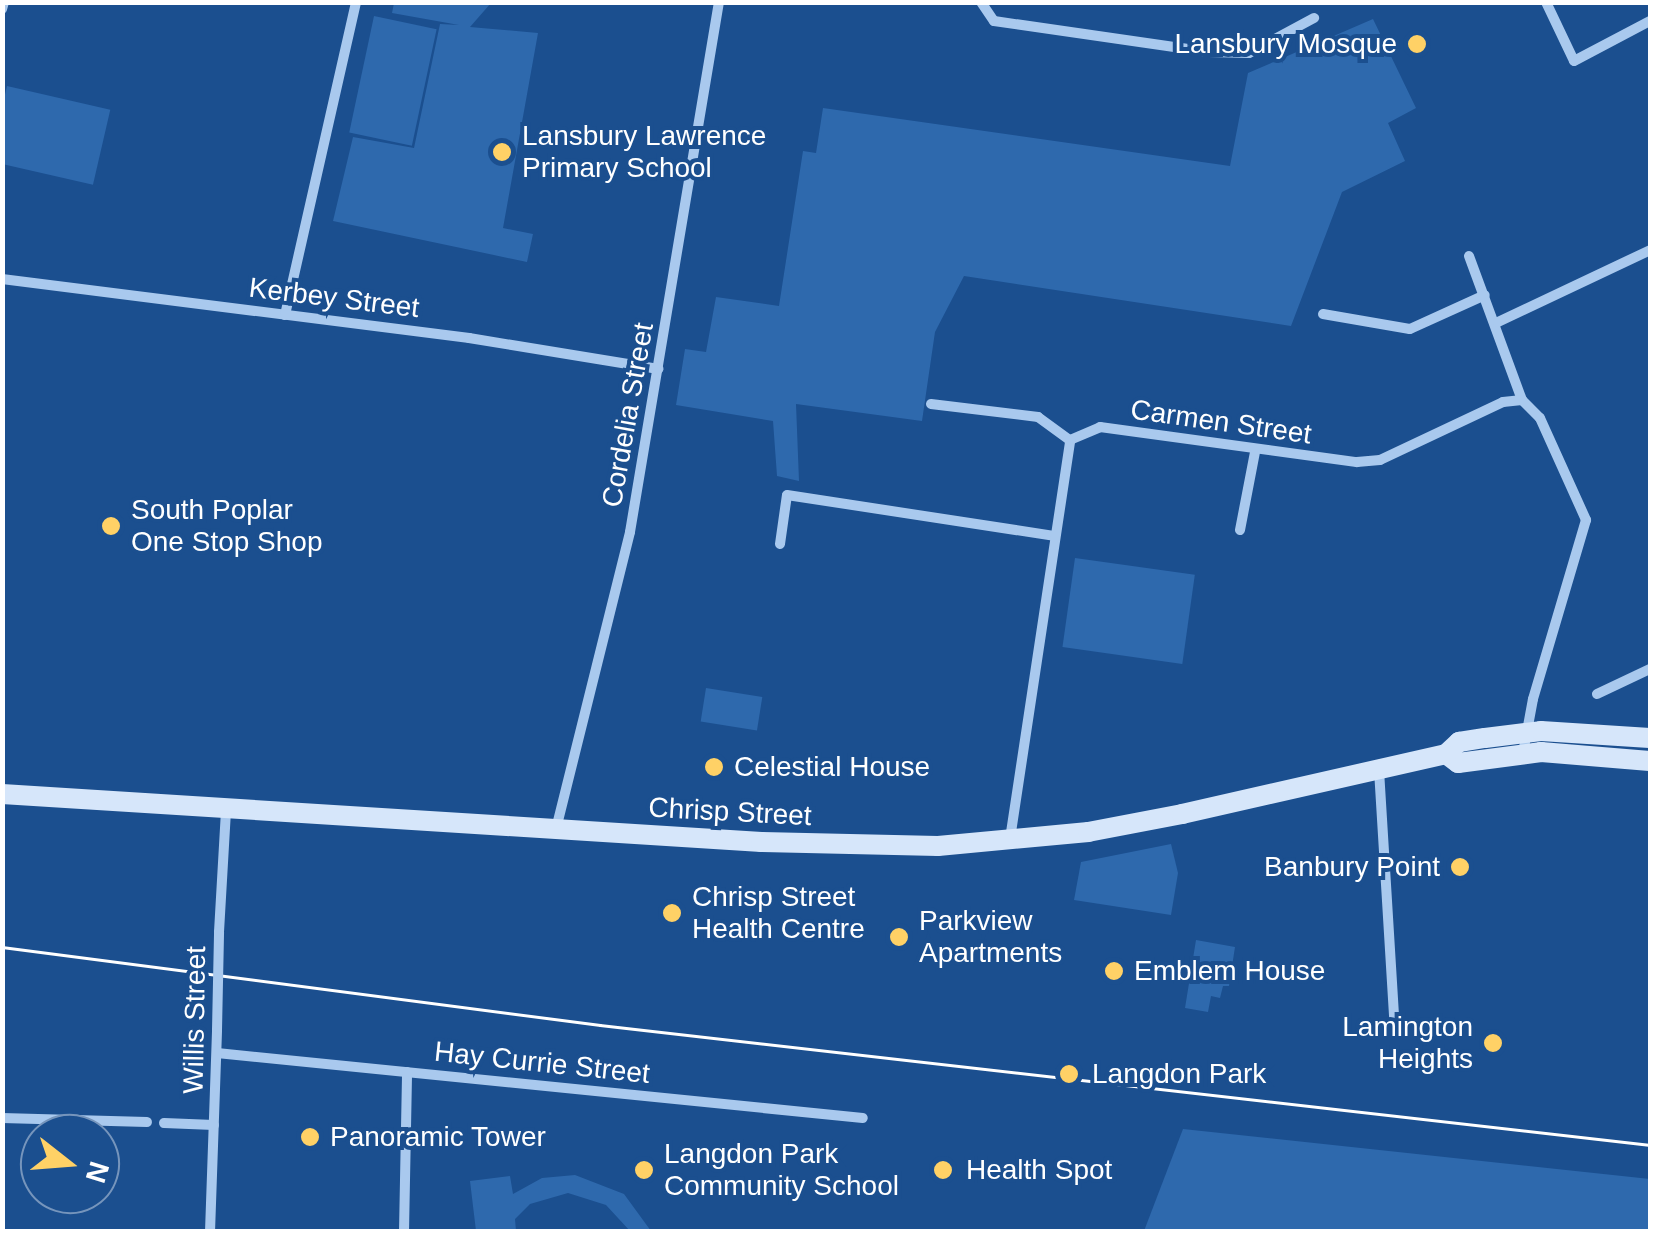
<!DOCTYPE html>
<style>
body{margin:0}
#map{position:relative;width:1653px;height:1234px;overflow:hidden;background:#1b4f8f;font-family:Arial,sans-serif}
div>[style]{position:absolute}
.green>*{inset:0;background:#2e69ad;transform-origin:0 0}
.street>*{height:10px;margin:-5px;padding:0 5px;transform-origin:5px;border-radius:5px;background:#a9c9ee}
.secondary>*{height:20px;margin:-10px;padding:0 10px;transform-origin:10px;border-radius:10px;background:#d6e6fa}
.tram>*{height:2.5px;margin:-1.25px;padding:0 1.25px;transform-origin:1.25px;border-radius:1.25px;background:#fff}
.street-bridge>*{height:10px;margin:-5px;padding:0 5px;transform-origin:5px;border-radius:5px;background:#a9c9ee}
.dots>*{width:28px;height:28px;translate:-50% -50%;box-sizing:border-box;border:5px solid #1b4f8f;border-radius:50%}
span{translate:-50% -50%;white-space:nowrap;text-align:center;line-height:1.15;-webkit-text-stroke:8px #1b4f8f;paint-order:stroke}
.poi-label{font-size:28px;color:#fff}
.right{translate:-100% -50%;text-align:right}
.left{translate:0 -50%;text-align:left}
.street-label{font-size:28px;color:#fff}
.frame{position:absolute;inset:0;border:5px solid #fff;pointer-events:none}
.north{position:absolute;left:20px;top:1114px;width:100px;height:100px;box-sizing:border-box;background:#1b4f8f;border:2px solid #7695bc;border-radius:50%;rotate:107deg;font-size:28px;font-weight:700;line-height:40px;text-align:center;color:#fff}
.north::after{content:'';display:block;margin:auto;width:35px;height:45px;background:#ffd166;clip-path:polygon(50% 0,100% 100%,50% 72%,0 100%)}
</style>
<div id="map">
<div class="green">
<i style="clip-path:polygon(394px 3px,491px 3px,470px 27px,538px 33px,503px 228px,533px 234px,527px 262px,333px 221px,353px 137px,414px 148px,440px 24px,459px 25px,392px 13px)"></i>
<i style="left:374px;top:16px;width:64px;height:119px;rotate:12deg"></i>
<i style="clip-path:polygon(1373px 19px,1416px 108px,1388px 123px,1405px 161px,1342px 192px,1291px 326px,964px 276px,935px 332px,922px 421px,796px 404px,799px 481px,777px 476px,773px 421px,676px 405px,685px 349px,706px 352px,716px 297px,779px 306px,803px 151px,816px 153px,823px 108px,1230px 166px,1248px 73px)"></i>
<i style="left:7px;top:86px;width:106px;height:77px;rotate:13deg"></i>
<i style="left:1075px;top:558px;width:121px;height:90px;rotate:8deg"></i>
<i style="left:706px;top:688px;width:57px;height:34px;rotate:9deg"></i>
<i style="clip-path:polygon(1171px 844px,1178px 873px,1171px 915px,1074px 900px,1081px 862px)"></i>
<i style="clip-path:polygon(1196px 940px,1235px 947px,1229px 986px,1223px 986px,1220px 998px,1211px 996px,1208px 1012px,1185px 1008px)"></i>
<i style="clip-path:polygon(1183px 1129px,1650px 1179px,1650px 1231px,1144px 1231px)"></i>
<i style="clip-path:polygon(575px 1175px,624px 1194px,651px 1231px,630px 1231px,606px 1205px,568px 1193px,530px 1204px,515px 1219px,516px 1231px,476px 1231px,470px 1181px,510px 1176px,513px 1194px,542px 1178px)"></i>
</div>
<div class="street">
<i style="left:981px;top:2px;width:23px;rotate:56deg"></i>
<i style="left:994px;top:21px;width:217px;rotate:8.2deg"></i>
<i style="left:1209px;top:52px;width:40px;rotate:1.4deg"></i>
<i style="left:1249px;top:53px;width:74px;rotate:-28.3deg"></i>
<i style="left:1546px;top:2px;width:65px;rotate:64.6deg"></i>
<i style="left:1574px;top:61px;width:86px;rotate:-27.8deg"></i>
<i style="left:2px;top:9px;width:7px;rotate:-74deg"></i>
<i style="left:1469px;top:256px;width:153px;rotate:69.8deg"></i>
<i style="left:2px;top:279px;width:471px;rotate:7.2deg"></i>
<i style="left:469px;top:338px;width:192px;rotate:9.3deg"></i>
<i style="left:1323px;top:314px;width:88px;rotate:9.8deg"></i>
<i style="left:1410px;top:329px;width:82px;rotate:-24.4deg"></i>
<i style="left:285px;top:315px;width:321px;rotate:-77.2deg"></i>
<i style="left:1498px;top:322px;width:168px;rotate:-25.3deg"></i>
<i style="left:1522px;top:400px;width:25px;rotate:45deg"></i>
<i style="left:1540px;top:418px;width:112px;rotate:65.7deg"></i>
<i style="left:1586px;top:520px;width:187px;rotate:106.5deg"></i>
<i style="left:1533px;top:699px;width:55px;rotate:100.5deg"></i>
<i style="left:931px;top:404px;width:108px;rotate:6.9deg"></i>
<i style="left:1038px;top:417px;width:39px;rotate:36deg"></i>
<i style="left:1070px;top:440px;width:33px;rotate:-23deg"></i>
<i style="left:1100px;top:427px;width:259px;rotate:7.8deg"></i>
<i style="left:1357px;top:462px;width:23px;rotate:-5deg"></i>
<i style="left:1380px;top:460px;width:136px;rotate:-25.2deg"></i>
<i style="left:1503px;top:402px;width:19px;rotate:-6deg"></i>
<i style="left:1240px;top:530px;width:79px;rotate:-79.1deg"></i>
<i style="left:780px;top:544px;width:49px;rotate:-81.9deg"></i>
<i style="left:787px;top:495px;width:270px;rotate:8.7deg"></i>
<i style="left:1597px;top:694px;width:59px;rotate:-25.3deg"></i>
<i style="left:1379px;top:770px;width:259px;rotate:86.5deg"></i>
<i style="left:556px;top:829px;width:306px;rotate:-76deg"></i>
<i style="left:630px;top:532px;width:537px;rotate:-80.47deg"></i>
<i style="left:1010px;top:839px;width:403px;rotate:-81.4deg"></i>
<i style="left:219px;top:932px;width:122px;rotate:-86.7deg"></i>
<i style="left:217px;top:1053px;width:649px;rotate:5.75deg"></i>
<i style="left:2px;top:1118px;width:145px;rotate:1.6deg"></i>
<i style="left:164px;top:1123px;width:50px;rotate:2.3deg"></i>
<i style="left:210px;top:1232px;width:202px;rotate:-88deg"></i>
<i style="left:404px;top:1232px;width:160px;rotate:-88.9deg"></i>
</div>
<div class="secondary">
<i style="left:1446px;top:754px;width:15px;rotate:37deg"></i>
<i style="left:1458px;top:763px;width:84px;rotate:-7.5deg"></i>
<i style="left:1541px;top:752px;width:109px;rotate:4.7deg"></i>
<i style="left:2px;top:794px;width:761px;rotate:3.62deg"></i>
<i style="left:761px;top:842px;width:177px;rotate:1.3deg"></i>
<i style="left:938px;top:846px;width:151px;rotate:-5.3deg"></i>
<i style="left:1088px;top:832px;width:96px;rotate:-10.8deg"></i>
<i style="left:1182px;top:814px;width:271px;rotate:-12.8deg"></i>
<i style="left:1446px;top:754px;width:18px;rotate:-43deg"></i>
<i style="left:1459px;top:742px;width:26px;rotate:-9deg"></i>
<i style="left:1485px;top:738px;width:56px;rotate:-7.1deg"></i>
<i style="left:1541px;top:731px;width:109px;rotate:3.7deg"></i>
</div>
<div class="tram">
<i style="left:2px;top:947px;width:603px;rotate:7.43deg"></i>
<i style="left:600px;top:1025px;width:1057px;rotate:6.52deg"></i>
</div>
<div class="street-bridge">
<i style="left:217px;top:1030px;width:98px;rotate:-88.8deg"></i>
</div>
<div class="dots">
<i style="left:1417px;top:44px;background:#ffd166"></i>
<i style="left:502px;top:152px;background:#ffd166"></i>
<i style="left:111px;top:526px;background:#ffd166"></i>
<i style="left:714px;top:767px;background:#ffd166"></i>
<i style="left:1460px;top:867px;background:#ffd166"></i>
<i style="left:672px;top:913px;background:#ffd166"></i>
<i style="left:899px;top:937px;background:#ffd166"></i>
<i style="left:1114px;top:971px;background:#ffd166"></i>
<i style="left:1493px;top:1043px;background:#ffd166"></i>
<i style="left:1069px;top:1074px;background:#ffd166"></i>
<i style="left:310px;top:1137px;background:#ffd166"></i>
<i style="left:644px;top:1170px;background:#ffd166"></i>
<i style="left:943px;top:1170px;background:#ffd166"></i>
</div>
<div class="poi-label">
<span class="right" style="left:1397px;top:44px">Lansbury Mosque</span>
<span class="left" style="left:522px;top:152px">Lansbury Lawrence<br>Primary School</span>
<span class="left" style="left:131px;top:526px">South Poplar<br>One Stop Shop</span>
<span class="left" style="left:734px;top:767px">Celestial House</span>
<span class="right" style="left:1440px;top:867px">Banbury Point</span>
<span class="left" style="left:692px;top:913px">Chrisp Street<br>Health Centre</span>
<span class="left" style="left:919px;top:937px">Parkview<br>Apartments</span>
<span class="left" style="left:1134px;top:971px">Emblem House</span>
<span class="right" style="left:1473px;top:1043px">Lamington<br>Heights</span>
<span class="left" style="left:1092px;top:1074px">Langdon Park</span>
<span class="left" style="left:330px;top:1137px">Panoramic Tower</span>
<span class="left" style="left:664px;top:1170px">Langdon Park<br>Community School</span>
<span class="left" style="left:966px;top:1170px">Health Spot</span>
</div>
<div class="street-label">
<span style="left:334px;top:298px;rotate:7deg">Kerbey Street</span>
<span style="left:628px;top:415px;rotate:-80deg">Cordelia Street</span>
<span style="left:1221px;top:422px;rotate:8deg">Carmen Street</span>
<span style="left:730px;top:812px;rotate:3deg">Chrisp Street</span>
<span style="left:195px;top:1020px;rotate:-89deg">Willis Street</span>
<span style="left:542px;top:1063px;rotate:6deg">Hay Currie Street</span>
</div>
<div class="frame"></div>
<div class="north">N</div>
</div>
